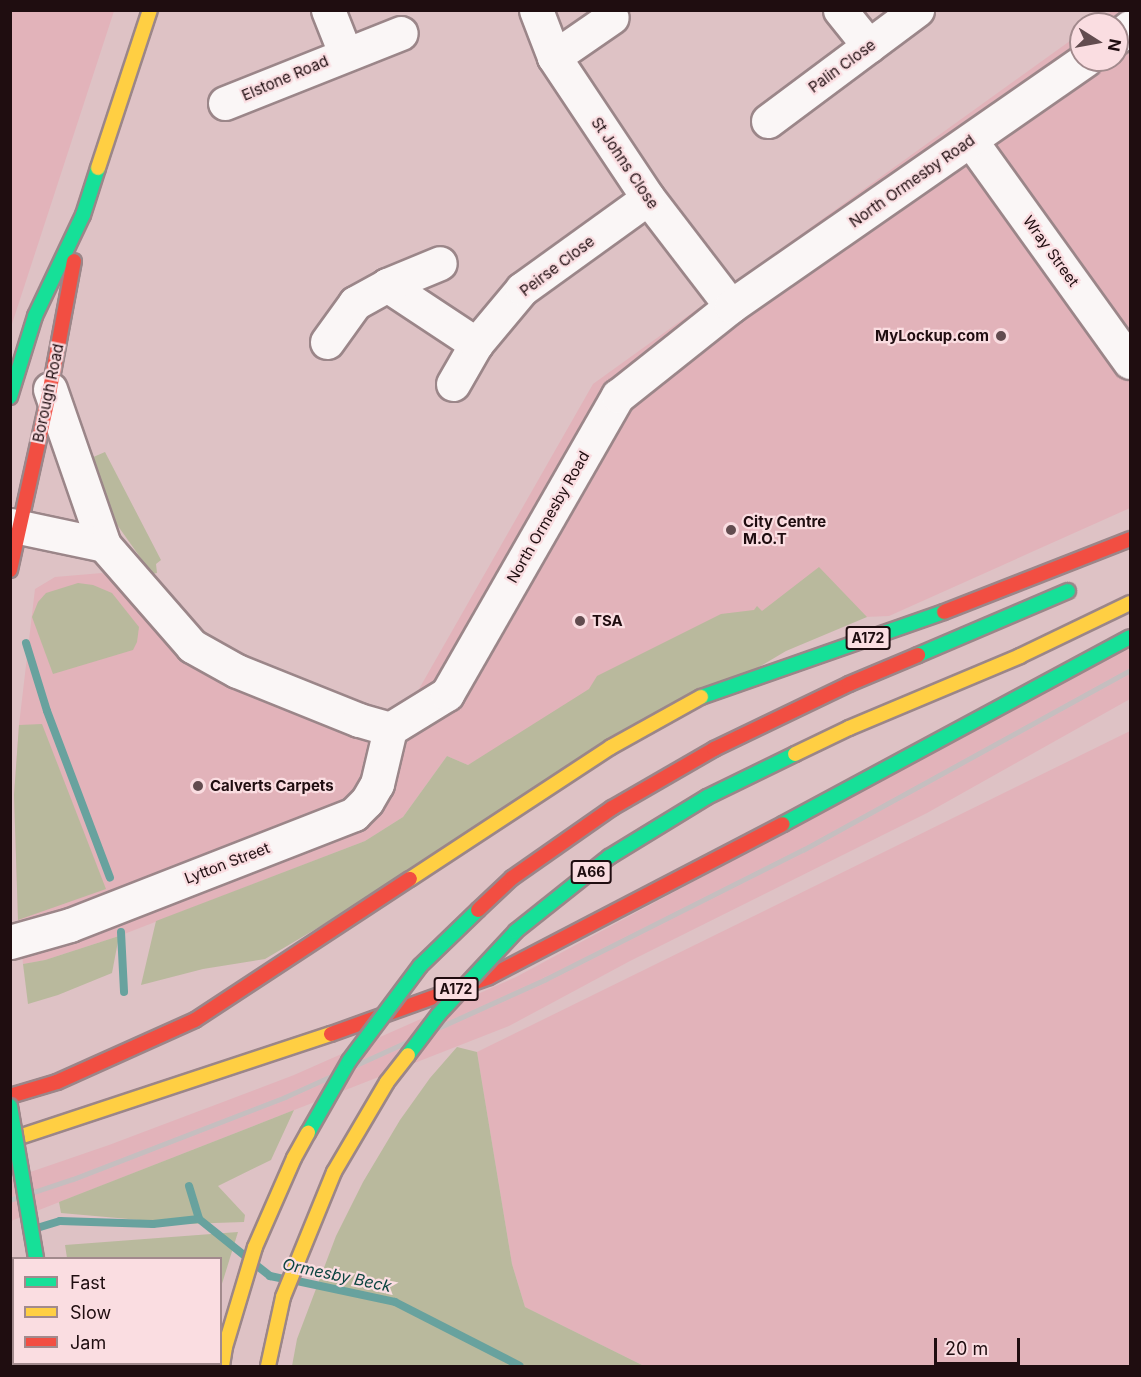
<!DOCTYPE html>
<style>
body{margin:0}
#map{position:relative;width:1141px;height:1377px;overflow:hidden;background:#dec2c5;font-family:Inter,sans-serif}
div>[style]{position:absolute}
.built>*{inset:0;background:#e2b3ba}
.green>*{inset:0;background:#b9b99d;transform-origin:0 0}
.stream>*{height:8px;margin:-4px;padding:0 4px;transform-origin:4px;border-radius:4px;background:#68a29e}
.roads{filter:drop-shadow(2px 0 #9b8689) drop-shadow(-2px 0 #9b8689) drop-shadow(0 2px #9b8689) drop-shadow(0 -2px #9b8689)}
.street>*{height:33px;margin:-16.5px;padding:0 16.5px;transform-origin:16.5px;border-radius:16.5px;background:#faf6f6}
.fast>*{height:14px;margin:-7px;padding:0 7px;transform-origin:7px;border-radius:7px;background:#16e098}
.slow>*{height:14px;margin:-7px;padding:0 7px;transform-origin:7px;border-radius:7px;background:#ffcf43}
.jam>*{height:14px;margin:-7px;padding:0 7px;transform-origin:7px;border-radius:7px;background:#f24e42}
.rail>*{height:4.5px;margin:-2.25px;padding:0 2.25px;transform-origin:2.25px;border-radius:2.25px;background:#c5bebf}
.bridges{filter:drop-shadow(2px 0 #9b8689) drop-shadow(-2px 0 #9b8689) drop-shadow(0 2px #9b8689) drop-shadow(0 -2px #9b8689)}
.fast-bridge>*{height:14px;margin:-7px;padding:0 7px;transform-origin:7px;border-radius:7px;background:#16e098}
.slow-bridge>*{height:14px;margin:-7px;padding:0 7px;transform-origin:7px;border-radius:7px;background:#ffcf43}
.jam-bridge>*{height:14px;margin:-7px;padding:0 7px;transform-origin:7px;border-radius:7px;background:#f24e42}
.dots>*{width:16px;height:16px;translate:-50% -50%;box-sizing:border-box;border:3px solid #fadde1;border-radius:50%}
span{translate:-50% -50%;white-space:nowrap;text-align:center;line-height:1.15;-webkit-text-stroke:4.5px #fadde1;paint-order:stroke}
.shield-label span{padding:2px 4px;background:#fadde1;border:2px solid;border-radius:4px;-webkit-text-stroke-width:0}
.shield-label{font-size:14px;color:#1f0d10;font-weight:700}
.street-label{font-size:15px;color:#1f0d10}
.poi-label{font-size:15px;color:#1f0d10;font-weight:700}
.right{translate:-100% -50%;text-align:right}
.left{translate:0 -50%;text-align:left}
.water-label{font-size:16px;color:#0c4541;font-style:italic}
.frame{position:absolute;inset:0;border:12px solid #1f0d10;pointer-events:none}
.legend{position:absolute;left:12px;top:1257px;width:210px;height:108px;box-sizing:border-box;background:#fadde1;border:2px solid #a28a8d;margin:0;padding:8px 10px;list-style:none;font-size:18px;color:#1f0d10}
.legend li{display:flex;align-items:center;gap:12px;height:30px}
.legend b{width:30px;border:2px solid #a28a8d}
.north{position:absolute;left:1069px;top:12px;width:60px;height:60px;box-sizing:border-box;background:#fadde1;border:2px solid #a28a8d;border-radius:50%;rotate:101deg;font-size:16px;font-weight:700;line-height:24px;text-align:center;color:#1f0d10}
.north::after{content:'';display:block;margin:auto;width:21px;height:27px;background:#624c4f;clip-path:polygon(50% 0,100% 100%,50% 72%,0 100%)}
.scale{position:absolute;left:934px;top:1338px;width:86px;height:27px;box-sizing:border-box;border:3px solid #1f0d10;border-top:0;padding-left:8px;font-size:18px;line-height:21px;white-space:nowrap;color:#1f0d10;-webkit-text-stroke:4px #fadde1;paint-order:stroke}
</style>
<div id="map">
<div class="built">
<i style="clip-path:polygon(11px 10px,114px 11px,11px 327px,10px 11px)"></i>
<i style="clip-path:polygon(1112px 11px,1130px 11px,1130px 508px,889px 616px,744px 622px,468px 765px,447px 756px,403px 817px,365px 841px,119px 936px,45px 960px,23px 964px,18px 920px,14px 795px,19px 725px,35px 589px,55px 577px,102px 573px,125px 589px,149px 621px,395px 731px,593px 384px,1081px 33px,1081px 60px,1117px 60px,1117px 24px,1094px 24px)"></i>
<i style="clip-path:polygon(1130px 647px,1130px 699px,927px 813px,630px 961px,509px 1026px,11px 1221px,10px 1179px,109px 1145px,294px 1075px,516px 977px)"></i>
<i style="clip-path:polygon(1130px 731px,1130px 1366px,644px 1366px,525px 1307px,512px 1264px,477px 1052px)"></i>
</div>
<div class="green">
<i style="clip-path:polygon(105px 452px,161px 560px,156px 564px,157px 573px,152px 574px,108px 512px,84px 461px)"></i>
<i style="clip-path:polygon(819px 567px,867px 617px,786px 651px,265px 959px,203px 969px,141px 985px,156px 921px,365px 841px,403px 817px,447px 756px,468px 765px,589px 689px,597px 676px,721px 614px,754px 610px,757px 606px,762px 611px)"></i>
<i style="clip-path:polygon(78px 583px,93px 585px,112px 593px,139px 627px,137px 642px,133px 650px,53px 674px,32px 617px,38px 602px,46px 593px)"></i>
<i style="clip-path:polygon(42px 724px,106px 889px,18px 920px,14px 795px,19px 725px)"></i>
<i style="clip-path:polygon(119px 936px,112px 973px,58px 995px,28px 1004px,23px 964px,45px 960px)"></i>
<i style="clip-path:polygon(457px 1047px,477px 1052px,512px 1264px,525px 1307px,644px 1366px,292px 1366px,297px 1339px,336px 1236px,363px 1182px,400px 1120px,430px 1078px)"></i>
<i style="clip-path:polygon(294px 1110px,271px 1160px,218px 1186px,245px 1215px,244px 1222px,185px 1224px,61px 1213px,59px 1202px)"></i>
<i style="clip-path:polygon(238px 1232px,221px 1287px,220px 1258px,67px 1258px,65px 1245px)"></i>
<i style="left:80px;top:1364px;width:118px;height:2px"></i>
</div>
<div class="stream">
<i style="left:26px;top:643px;width:71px;rotate:72.8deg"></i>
<i style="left:47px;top:711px;width:178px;rotate:69.3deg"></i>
<i style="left:121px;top:932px;width:60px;rotate:87.1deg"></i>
<i style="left:189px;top:1186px;width:34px;rotate:73deg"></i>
<i style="left:37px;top:1228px;width:24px;rotate:-17deg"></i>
<i style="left:60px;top:1221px;width:93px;rotate:1.8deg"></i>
<i style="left:153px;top:1224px;width:46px;rotate:-6.2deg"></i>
<i style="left:199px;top:1219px;width:58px;rotate:38.7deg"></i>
<i style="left:256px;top:1265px;width:18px;rotate:38deg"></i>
<i style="left:270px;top:1276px;width:14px;rotate:12deg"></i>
<i style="left:297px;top:1281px;width:100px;rotate:12.1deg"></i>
<i style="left:395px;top:1302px;width:140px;rotate:27.1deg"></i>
</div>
<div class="roads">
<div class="street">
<i style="left:328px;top:10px;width:46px;rotate:68.4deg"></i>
<i style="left:536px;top:10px;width:50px;rotate:69deg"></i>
<i style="left:554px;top:57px;width:169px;rotate:56.3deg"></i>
<i style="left:648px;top:198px;width:136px;rotate:52.5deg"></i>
<i style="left:840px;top:10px;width:46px;rotate:51.1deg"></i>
<i style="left:1117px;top:37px;width:16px;rotate:-38deg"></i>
<i style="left:554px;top:57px;width:70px;rotate:-34.6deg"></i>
<i style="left:225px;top:103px;width:189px;rotate:-21.7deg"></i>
<i style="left:768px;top:121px;width:186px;rotate:-36.7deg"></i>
<i style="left:971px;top:141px;width:272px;rotate:54.3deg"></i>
<i style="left:387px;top:285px;width:107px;rotate:33.5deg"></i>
<i style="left:327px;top:342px;width:48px;rotate:-54.3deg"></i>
<i style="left:355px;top:303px;width:37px;rotate:-29deg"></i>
<i style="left:387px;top:285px;width:57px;rotate:-22.5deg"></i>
<i style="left:453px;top:384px;width:46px;rotate:-60.1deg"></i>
<i style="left:476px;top:344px;width:72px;rotate:-50.1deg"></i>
<i style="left:522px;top:289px;width:155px;rotate:-35.8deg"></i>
<i style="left:50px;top:389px;width:165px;rotate:70.9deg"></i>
<i style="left:10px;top:525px;width:96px;rotate:12deg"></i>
<i style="left:104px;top:545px;width:134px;rotate:48.9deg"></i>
<i style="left:192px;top:646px;width:51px;rotate:29.1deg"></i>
<i style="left:237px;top:671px;width:131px;rotate:21.9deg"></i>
<i style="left:359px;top:720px;width:32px;rotate:16deg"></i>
<i style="left:390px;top:729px;width:67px;rotate:-31.6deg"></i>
<i style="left:447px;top:694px;width:344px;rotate:-60.2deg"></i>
<i style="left:618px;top:396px;width:144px;rotate:-38.5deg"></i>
<i style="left:731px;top:306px;width:431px;rotate:-34.8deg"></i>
<i style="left:10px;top:942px;width:62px;rotate:-15.8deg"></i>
<i style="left:70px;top:925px;width:305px;rotate:-21.3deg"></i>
<i style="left:354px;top:814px;width:18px;rotate:-45deg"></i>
<i style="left:367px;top:801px;width:20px;rotate:-60deg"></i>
<i style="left:377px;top:784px;width:57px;rotate:-76.7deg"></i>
</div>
<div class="fast">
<i style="left:10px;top:397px;width:85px;rotate:-72.8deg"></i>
<i style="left:35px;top:316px;width:112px;rotate:-64.6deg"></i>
<i style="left:83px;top:215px;width:49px;rotate:-72.3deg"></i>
<i style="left:701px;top:697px;width:257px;rotate:-19.3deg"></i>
<i style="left:783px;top:824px;width:394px;rotate:-28.3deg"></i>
<i style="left:10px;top:1346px;width:20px;rotate:79deg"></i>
<i style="left:53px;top:1364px;width:2px;rotate:63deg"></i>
</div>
<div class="slow">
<i style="left:98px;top:168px;width:166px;rotate:-71.8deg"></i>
<i style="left:410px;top:879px;width:240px;rotate:-33.3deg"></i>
<i style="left:611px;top:747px;width:103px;rotate:-29.1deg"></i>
<i style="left:10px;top:1140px;width:338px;rotate:-18.3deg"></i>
</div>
<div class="jam">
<i style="left:10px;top:570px;width:185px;rotate:-77.5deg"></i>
<i style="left:50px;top:389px;width:130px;rotate:-79.4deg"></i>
<i style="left:944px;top:612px;width:200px;rotate:-21.4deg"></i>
<i style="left:331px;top:1034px;width:168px;rotate:-19.8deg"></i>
<i style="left:489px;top:977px;width:331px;rotate:-27.5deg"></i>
<i style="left:10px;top:1096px;width:49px;rotate:-16.6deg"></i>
<i style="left:57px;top:1082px;width:151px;rotate:-24.2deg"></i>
<i style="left:195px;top:1020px;width:257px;rotate:-33.3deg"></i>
</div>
</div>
<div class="rail">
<i style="left:10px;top:1200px;width:66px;rotate:-18.4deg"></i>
<i style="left:73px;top:1179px;width:227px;rotate:-21.1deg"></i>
<i style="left:285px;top:1097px;width:286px;rotate:-24.3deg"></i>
<i style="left:546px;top:979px;width:288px;rotate:-26.7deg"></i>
<i style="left:803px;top:850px;width:373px;rotate:-28.8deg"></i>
</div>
<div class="bridges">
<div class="fast-bridge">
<i style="left:918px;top:655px;width:163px;rotate:-23.1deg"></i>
<i style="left:408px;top:1055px;width:51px;rotate:-52.9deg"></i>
<i style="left:439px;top:1014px;width:113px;rotate:-47.1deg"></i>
<i style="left:516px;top:931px;width:119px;rotate:-38.5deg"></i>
<i style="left:609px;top:857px;width:115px;rotate:-31.5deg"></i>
<i style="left:707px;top:797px;width:98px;rotate:-26deg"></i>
<i style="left:10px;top:1106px;width:154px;rotate:80.3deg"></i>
<i style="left:308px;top:1133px;width:83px;rotate:-60.3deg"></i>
<i style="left:349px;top:1061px;width:119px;rotate:-53.2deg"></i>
<i style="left:420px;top:966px;width:81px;rotate:-44deg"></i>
</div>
<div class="slow-bridge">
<i style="left:795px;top:754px;width:60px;rotate:-25.7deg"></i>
<i style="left:849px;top:728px;width:186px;rotate:-22.8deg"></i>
<i style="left:1020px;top:656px;width:122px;rotate:-25.7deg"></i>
<i style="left:222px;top:1366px;width:19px;rotate:-81deg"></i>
<i style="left:225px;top:1347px;width:104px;rotate:-73.3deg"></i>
<i style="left:255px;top:1247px;width:97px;rotate:-66.3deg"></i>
<i style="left:294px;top:1158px;width:29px;rotate:-61deg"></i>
<i style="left:268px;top:1366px;width:71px;rotate:-77.7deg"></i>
<i style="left:283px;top:1297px;width:135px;rotate:-67.8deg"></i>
<i style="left:334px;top:1172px;width:104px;rotate:-59.5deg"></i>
<i style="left:387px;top:1082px;width:34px;rotate:-52deg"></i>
</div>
<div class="jam-bridge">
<i style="left:478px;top:910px;width:47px;rotate:-43.3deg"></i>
<i style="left:512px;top:878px;width:122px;rotate:-35deg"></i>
<i style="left:612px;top:808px;width:118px;rotate:-30deg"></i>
<i style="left:714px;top:749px;width:150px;rotate:-25.7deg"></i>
<i style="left:849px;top:684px;width:75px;rotate:-22.8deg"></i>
</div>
</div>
<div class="dots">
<i style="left:1001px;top:336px;background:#624c4f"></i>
<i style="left:731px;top:530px;background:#624c4f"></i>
<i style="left:580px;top:621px;background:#624c4f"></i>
<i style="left:198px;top:786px;background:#624c4f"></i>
</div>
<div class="shield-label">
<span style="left:868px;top:638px">A172</span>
<span style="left:591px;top:872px">A66</span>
<span style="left:456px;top:989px">A172</span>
</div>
<div class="street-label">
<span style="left:842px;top:66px;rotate:-36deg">Palin Close</span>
<span style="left:285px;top:78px;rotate:-23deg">Elstone Road</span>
<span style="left:625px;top:163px;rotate:56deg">St Johns Close</span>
<span style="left:912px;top:181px;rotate:-35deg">North Ormesby Road</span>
<span style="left:1051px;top:251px;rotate:54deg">Wray Street</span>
<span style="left:557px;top:266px;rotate:-37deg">Peirse Close</span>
<span style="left:48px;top:393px;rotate:-78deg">Borough Road</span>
<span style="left:548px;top:517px;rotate:-60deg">North Ormesby Road</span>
<span style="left:227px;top:863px;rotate:-21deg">Lytton Street</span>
</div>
<div class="poi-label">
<span class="right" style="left:989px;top:336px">MyLockup.com</span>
<span class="left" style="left:743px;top:530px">City Centre<br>M.O.T</span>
<span class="left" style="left:592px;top:621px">TSA</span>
<span class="left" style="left:210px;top:786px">Calverts Carpets</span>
</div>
<div class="water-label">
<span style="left:337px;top:1275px;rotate:12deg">Ormesby Beck</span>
</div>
<div class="frame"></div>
<ul class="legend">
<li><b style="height:8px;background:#16e098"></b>Fast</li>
<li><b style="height:8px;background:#ffcf43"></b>Slow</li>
<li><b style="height:8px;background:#f24e42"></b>Jam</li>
</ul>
<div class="north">N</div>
<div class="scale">20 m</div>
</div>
